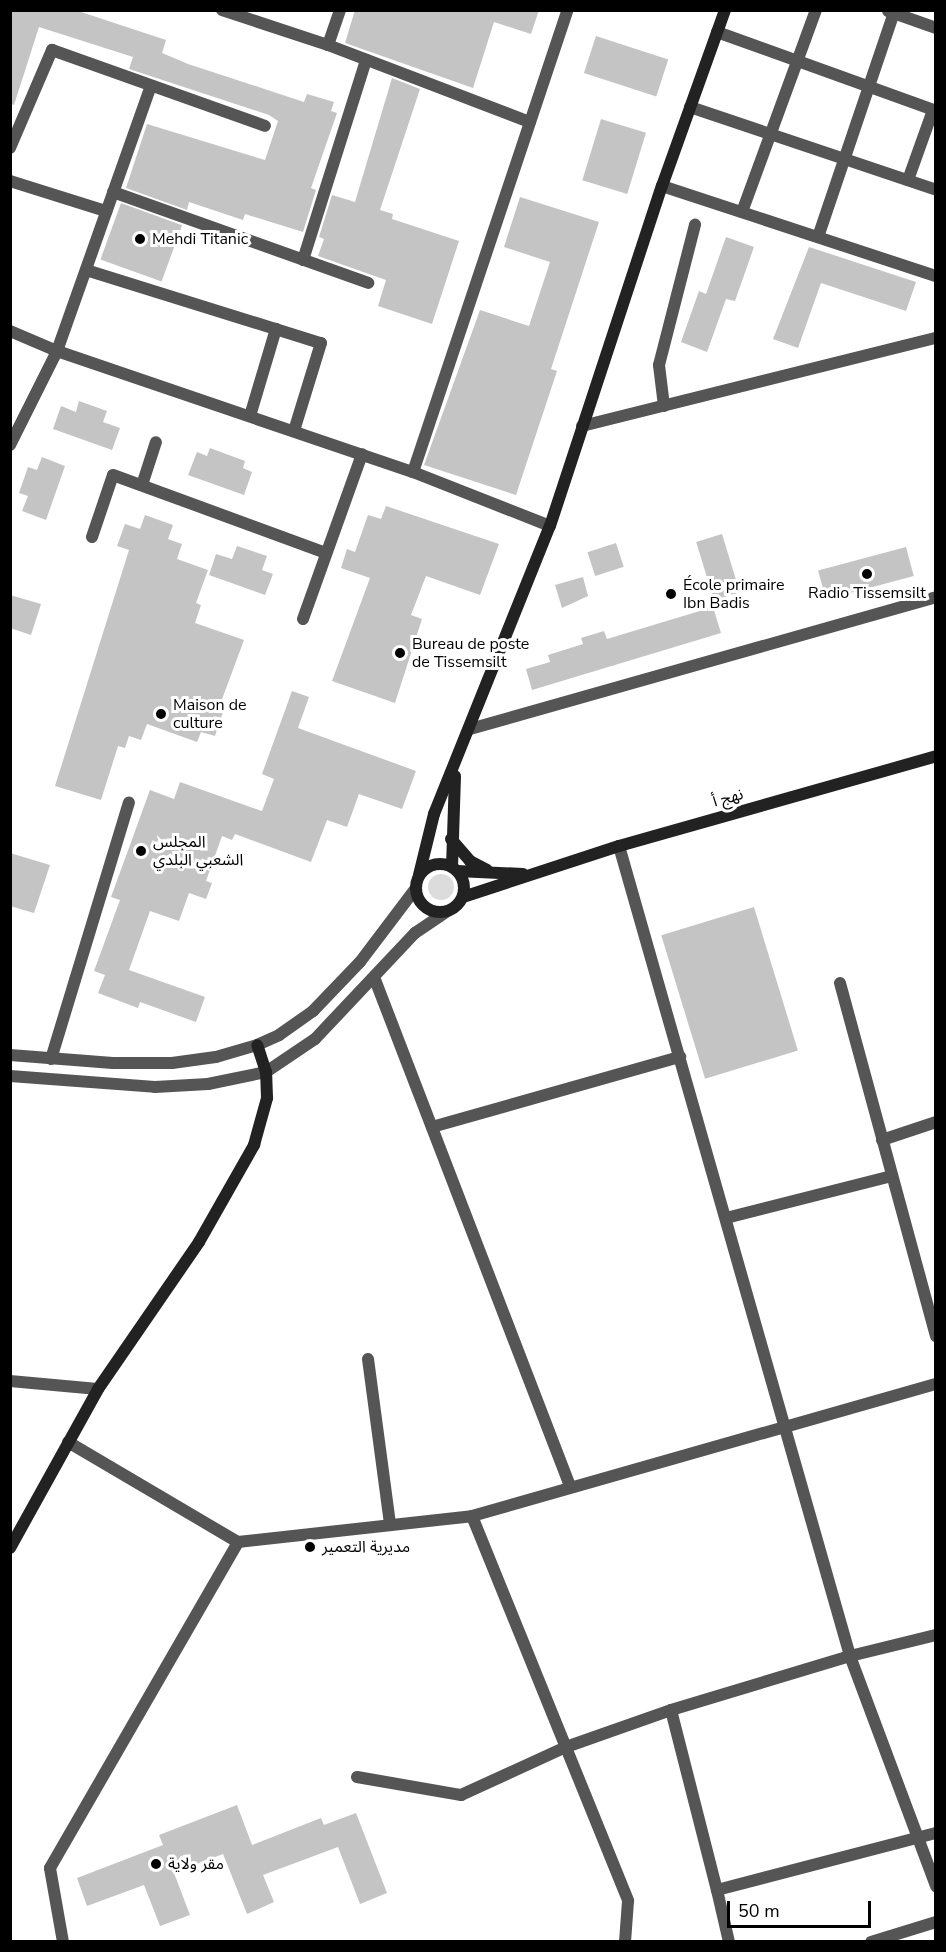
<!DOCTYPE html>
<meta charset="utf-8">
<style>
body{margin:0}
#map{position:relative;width:946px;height:1952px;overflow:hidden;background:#fff;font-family:"Nunito Sans","Noto Sans Arabic",sans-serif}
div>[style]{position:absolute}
.green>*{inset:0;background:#dcdcdc}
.round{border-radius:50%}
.building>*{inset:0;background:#c4c4c4;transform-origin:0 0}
.minor>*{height:12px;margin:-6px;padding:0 6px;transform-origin:6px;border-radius:6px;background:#555}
.tertiary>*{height:12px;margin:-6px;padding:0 6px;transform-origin:6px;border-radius:6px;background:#555}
.secondary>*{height:12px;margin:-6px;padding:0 6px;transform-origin:6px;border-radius:6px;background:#222}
.secondary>.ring{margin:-6px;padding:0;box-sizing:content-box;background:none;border:12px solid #222;border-radius:50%}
.dots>*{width:16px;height:16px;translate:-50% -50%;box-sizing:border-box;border:3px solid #fff;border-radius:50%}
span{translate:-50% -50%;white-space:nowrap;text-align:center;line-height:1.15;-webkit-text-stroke:6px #fff;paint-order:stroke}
.poi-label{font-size:16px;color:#000}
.left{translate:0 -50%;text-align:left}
.street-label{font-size:16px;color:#000}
.frame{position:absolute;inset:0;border:12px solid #000;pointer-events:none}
.scale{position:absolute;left:727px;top:1901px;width:144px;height:27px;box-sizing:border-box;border:3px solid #000;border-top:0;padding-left:8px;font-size:18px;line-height:21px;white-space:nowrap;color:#000;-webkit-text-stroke:4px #fff;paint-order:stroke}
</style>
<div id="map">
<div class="green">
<i class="round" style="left:428px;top:874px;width:26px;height:26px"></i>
</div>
<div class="building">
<i style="clip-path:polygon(10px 10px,75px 10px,166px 40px,162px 53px,188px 64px,304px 102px,307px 94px,334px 102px,331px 111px,337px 113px,311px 188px,316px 190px,303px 232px,245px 214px,243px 220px,189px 202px,187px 210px,126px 188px,147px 124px,265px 160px,278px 121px,269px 115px,129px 69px,133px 57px,39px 27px,14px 105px,10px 104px)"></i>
<i style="clip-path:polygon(355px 10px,539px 10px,531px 34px,494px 22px,473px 88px,345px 43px)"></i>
<i style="left:596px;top:36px;width:76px;height:39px;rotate:18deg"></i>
<i style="clip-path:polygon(392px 78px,420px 89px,380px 210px,393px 214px,392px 219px,459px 241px,432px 324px,378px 306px,386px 280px,318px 256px,324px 239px,319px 237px,332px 195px,355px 202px)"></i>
<i style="left:601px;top:119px;width:47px;height:64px;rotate:17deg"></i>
<i style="clip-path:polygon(520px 197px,599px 222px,551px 369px,557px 371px,516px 495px,424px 465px,480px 310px,529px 326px,550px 262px,504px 247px)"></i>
<i style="left:121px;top:203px;width:65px;height:60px;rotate:20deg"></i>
<i style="clip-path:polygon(726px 237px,754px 247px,735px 301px,726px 299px,707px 352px,681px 342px,699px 291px,706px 294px)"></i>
<i style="clip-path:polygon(809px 247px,916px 282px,906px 311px,821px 283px,798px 348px,773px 339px)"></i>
<i style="clip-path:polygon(79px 401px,107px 411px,103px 422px,120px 428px,112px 450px,53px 429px,61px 406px,76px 412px)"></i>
<i style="clip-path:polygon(210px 448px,245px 461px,243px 468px,252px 472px,244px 495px,188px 475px,197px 452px,207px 456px)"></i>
<i style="clip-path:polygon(42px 457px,65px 466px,46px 520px,22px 511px,28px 496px,19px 493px,28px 467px,37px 470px)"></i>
<i style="clip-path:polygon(386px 506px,499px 544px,480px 595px,426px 576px,411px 615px,422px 619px,395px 703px,332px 681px,370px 578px,341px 568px,347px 549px,355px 552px,368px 515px,381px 519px)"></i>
<i style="clip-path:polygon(145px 515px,173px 525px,168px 539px,182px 544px,177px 559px,208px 570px,196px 603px,201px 605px,195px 623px,244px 640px,218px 710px,223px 712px,215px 736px,201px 732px,197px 742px,147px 724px,141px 740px,129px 736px,125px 748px,118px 746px,101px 800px,55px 786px,129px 550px,117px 546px,125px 524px,140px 529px)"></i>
<i style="left:722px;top:534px;width:61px;height:27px;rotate:73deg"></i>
<i style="left:616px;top:543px;width:25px;height:30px;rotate:72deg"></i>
<i style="clip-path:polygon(237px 546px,267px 556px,262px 570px,273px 574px,265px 595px,209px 575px,216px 554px,232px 559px)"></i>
<i style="left:906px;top:547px;width:30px;height:91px;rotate:75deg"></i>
<i style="clip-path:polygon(583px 577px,588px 596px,562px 608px,555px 585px)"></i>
<i style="clip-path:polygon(10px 595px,41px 604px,31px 635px,10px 628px)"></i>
<i style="clip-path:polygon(713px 607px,721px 633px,532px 690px,526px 669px,550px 662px,548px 655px,583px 644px,581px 638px,604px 631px,607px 639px)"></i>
<i style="clip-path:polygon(292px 691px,309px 697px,298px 728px,416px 771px,402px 809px,359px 794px,347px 827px,327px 820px,311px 862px,235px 834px,232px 840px,222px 836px,206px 881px,212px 883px,206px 899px,189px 893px,179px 921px,150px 911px,129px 970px,205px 997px,196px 1022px,140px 1002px,138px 1008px,98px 993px,105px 975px,94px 971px,120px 900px,111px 897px,150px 790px,174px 799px,180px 782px,262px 811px,274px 779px,262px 774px)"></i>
<i style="clip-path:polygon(10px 853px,50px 865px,34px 913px,10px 906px)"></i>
<i style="left:754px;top:907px;width:150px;height:97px;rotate:73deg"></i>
<i style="clip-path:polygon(237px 1805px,252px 1845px,321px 1818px,324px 1825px,356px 1813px,387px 1893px,360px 1904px,338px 1847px,263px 1875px,274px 1902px,247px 1914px,223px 1854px,174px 1873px,190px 1915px,160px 1926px,144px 1885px,87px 1906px,77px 1878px,163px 1845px,159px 1835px)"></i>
</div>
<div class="minor">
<i style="left:222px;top:10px;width:112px;rotate:18.3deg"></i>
<i style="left:328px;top:45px;width:216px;rotate:20.9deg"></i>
<i style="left:888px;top:11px;width:51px;rotate:19.5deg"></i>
<i style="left:717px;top:32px;width:233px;rotate:19.8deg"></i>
<i style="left:328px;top:45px;width:37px;rotate:-71deg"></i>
<i style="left:690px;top:107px;width:260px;rotate:18.6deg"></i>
<i style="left:10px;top:148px;width:107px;rotate:-66.8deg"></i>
<i style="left:52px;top:50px;width:226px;rotate:19.6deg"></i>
<i style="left:908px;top:180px;width:74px;rotate:-70.3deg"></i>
<i style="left:10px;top:181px;width:101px;rotate:17.4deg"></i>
<i style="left:662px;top:186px;width:288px;rotate:18.2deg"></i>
<i style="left:113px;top:192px;width:271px;rotate:19.6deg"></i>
<i style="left:742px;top:212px;width:215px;rotate:-69.9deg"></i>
<i style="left:818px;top:237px;width:240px;rotate:-71.3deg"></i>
<i style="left:303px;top:260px;width:210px;rotate:-72.5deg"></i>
<i style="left:86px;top:270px;width:246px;rotate:17.3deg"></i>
<i style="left:321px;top:343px;width:92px;rotate:107.1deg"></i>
<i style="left:10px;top:331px;width:51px;rotate:23.1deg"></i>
<i style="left:57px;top:351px;width:376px;rotate:18.8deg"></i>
<i style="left:413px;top:472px;width:147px;rotate:21.5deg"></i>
<i style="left:664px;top:406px;width:41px;rotate:-97deg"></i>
<i style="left:659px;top:365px;width:145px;rotate:-75.6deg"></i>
<i style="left:250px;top:416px;width:91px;rotate:-73.4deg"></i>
<i style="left:582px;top:426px;width:365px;rotate:-14deg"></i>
<i style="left:10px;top:445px;width:105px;rotate:-63.4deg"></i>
<i style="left:57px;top:351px;width:279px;rotate:-70.5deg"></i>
<i style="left:413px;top:472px;width:487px;rotate:-71.5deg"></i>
<i style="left:142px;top:485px;width:45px;rotate:-72deg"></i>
<i style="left:92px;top:537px;width:65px;rotate:-71.3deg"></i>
<i style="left:113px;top:475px;width:227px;rotate:20.1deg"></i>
<i style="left:303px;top:619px;width:175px;rotate:-70.3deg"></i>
<i style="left:470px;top:729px;width:484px;rotate:-15.8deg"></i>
<i style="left:619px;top:846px;width:842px;rotate:74.08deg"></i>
<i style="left:850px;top:1656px;width:246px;rotate:69.5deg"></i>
<i style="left:374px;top:977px;width:545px;rotate:68.94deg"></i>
<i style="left:840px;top:983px;width:366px;rotate:74.8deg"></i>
<i style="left:51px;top:1059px;width:268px;rotate:-73.1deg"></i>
<i style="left:432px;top:1127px;width:258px;rotate:-15.8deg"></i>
<i style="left:882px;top:1140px;width:57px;rotate:-18.4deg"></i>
<i style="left:726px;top:1218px;width:171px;rotate:-14.2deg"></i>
<i style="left:368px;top:1359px;width:166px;rotate:82.4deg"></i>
<i style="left:10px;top:1381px;width:88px;rotate:5.2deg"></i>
<i style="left:472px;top:1516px;width:415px;rotate:67.9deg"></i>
<i style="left:628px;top:1901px;width:41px;rotate:94.2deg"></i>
<i style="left:671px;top:1710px;width:186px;rotate:75.7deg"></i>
<i style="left:357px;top:1777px;width:106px;rotate:9.8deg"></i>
<i style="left:461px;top:1795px;width:115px;rotate:-24.6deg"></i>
<i style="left:566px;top:1747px;width:111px;rotate:-19.4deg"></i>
<i style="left:671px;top:1710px;width:187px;rotate:-16.8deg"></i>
<i style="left:850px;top:1656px;width:89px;rotate:-13.7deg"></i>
<i style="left:63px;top:1942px;width:75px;rotate:-100deg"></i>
<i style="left:50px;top:1868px;width:376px;rotate:-60deg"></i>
<i style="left:729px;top:1942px;width:53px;rotate:-103deg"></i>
<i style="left:717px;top:1890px;width:226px;rotate:-14.6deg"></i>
<i style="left:871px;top:1942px;width:68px;rotate:-17.1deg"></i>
</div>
<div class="tertiary">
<i style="left:10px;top:1055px;width:103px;rotate:4.4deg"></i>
<i style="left:113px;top:1063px;width:59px"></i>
<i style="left:172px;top:1063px;width:44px;rotate:-7.8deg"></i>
<i style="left:216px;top:1057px;width:43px;rotate:-16.3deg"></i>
<i style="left:257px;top:1045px;width:24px;rotate:-24deg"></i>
<i style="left:279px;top:1035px;width:42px;rotate:-35.2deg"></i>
<i style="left:313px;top:1011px;width:68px;rotate:-46.2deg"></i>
<i style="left:360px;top:962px;width:93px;rotate:-52.9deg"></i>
<i style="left:10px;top:1076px;width:145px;rotate:4.3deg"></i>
<i style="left:155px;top:1087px;width:53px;rotate:-3.2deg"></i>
<i style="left:208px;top:1084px;width:59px;rotate:-11.7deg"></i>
<i style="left:266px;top:1072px;width:59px;rotate:-34deg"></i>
<i style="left:315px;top:1039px;width:146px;rotate:-46.7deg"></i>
<i style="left:415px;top:933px;width:37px;rotate:-34deg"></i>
<i style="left:68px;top:1442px;width:197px;rotate:30.5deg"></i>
<i style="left:238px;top:1542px;width:235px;rotate:-6.3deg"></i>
<i style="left:472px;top:1516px;width:482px;rotate:-15.9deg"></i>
</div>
<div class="secondary">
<i style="left:451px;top:839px;width:29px;rotate:49deg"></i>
<i style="left:470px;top:861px;width:19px;rotate:28deg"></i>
<i class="ring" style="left:416px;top:864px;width:36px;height:36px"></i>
<i style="left:452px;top:867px;width:91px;rotate:-88.1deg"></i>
<i style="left:457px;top:871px;width:66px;rotate:2.6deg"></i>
<i style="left:419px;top:875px;width:63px;rotate:-76.2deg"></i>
<i style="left:434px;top:814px;width:310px;rotate:-68.1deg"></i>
<i style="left:550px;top:526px;width:358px;rotate:-71.8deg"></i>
<i style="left:662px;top:186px;width:187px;rotate:-70.3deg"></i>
<i style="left:463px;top:897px;width:164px;rotate:-18.1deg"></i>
<i style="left:619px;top:846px;width:330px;rotate:-15.8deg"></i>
<i style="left:10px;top:1548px;width:182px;rotate:-61deg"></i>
<i style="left:98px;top:1389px;width:178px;rotate:-55.5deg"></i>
<i style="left:199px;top:1242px;width:112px;rotate:-60.4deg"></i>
<i style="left:254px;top:1145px;width:49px;rotate:-74.5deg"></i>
<i style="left:267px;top:1098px;width:26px;rotate:-92deg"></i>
<i style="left:266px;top:1072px;width:28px;rotate:-108deg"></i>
</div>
<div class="dots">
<i style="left:140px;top:239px;background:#000"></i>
<i style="left:867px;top:574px;background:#000"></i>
<i style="left:671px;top:594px;background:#000"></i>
<i style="left:400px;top:653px;background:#000"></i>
<i style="left:161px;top:714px;background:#000"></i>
<i style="left:141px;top:851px;background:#000"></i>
<i style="left:310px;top:1547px;background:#000"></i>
<i style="left:156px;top:1864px;background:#000"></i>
</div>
<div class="poi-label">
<span class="left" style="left:152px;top:239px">Mehdi Titanic</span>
<span class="left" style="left:683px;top:594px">École primaire<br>Ibn Badis</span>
<span style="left:867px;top:593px">Radio Tissemsilt</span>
<span class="left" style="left:412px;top:653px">Bureau de poste<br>de Tissemsilt</span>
<span class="left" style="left:173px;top:714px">Maison de<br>culture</span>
<span class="left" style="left:153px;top:851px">المجلس<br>الشعبي البلدي</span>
<span class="left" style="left:322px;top:1547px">مديرية التعمير</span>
<span class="left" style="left:168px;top:1864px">مقر ولاية</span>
</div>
<div class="street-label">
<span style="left:728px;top:798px;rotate:-16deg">نهج أ</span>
</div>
<div class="frame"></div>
<div class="scale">50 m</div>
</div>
